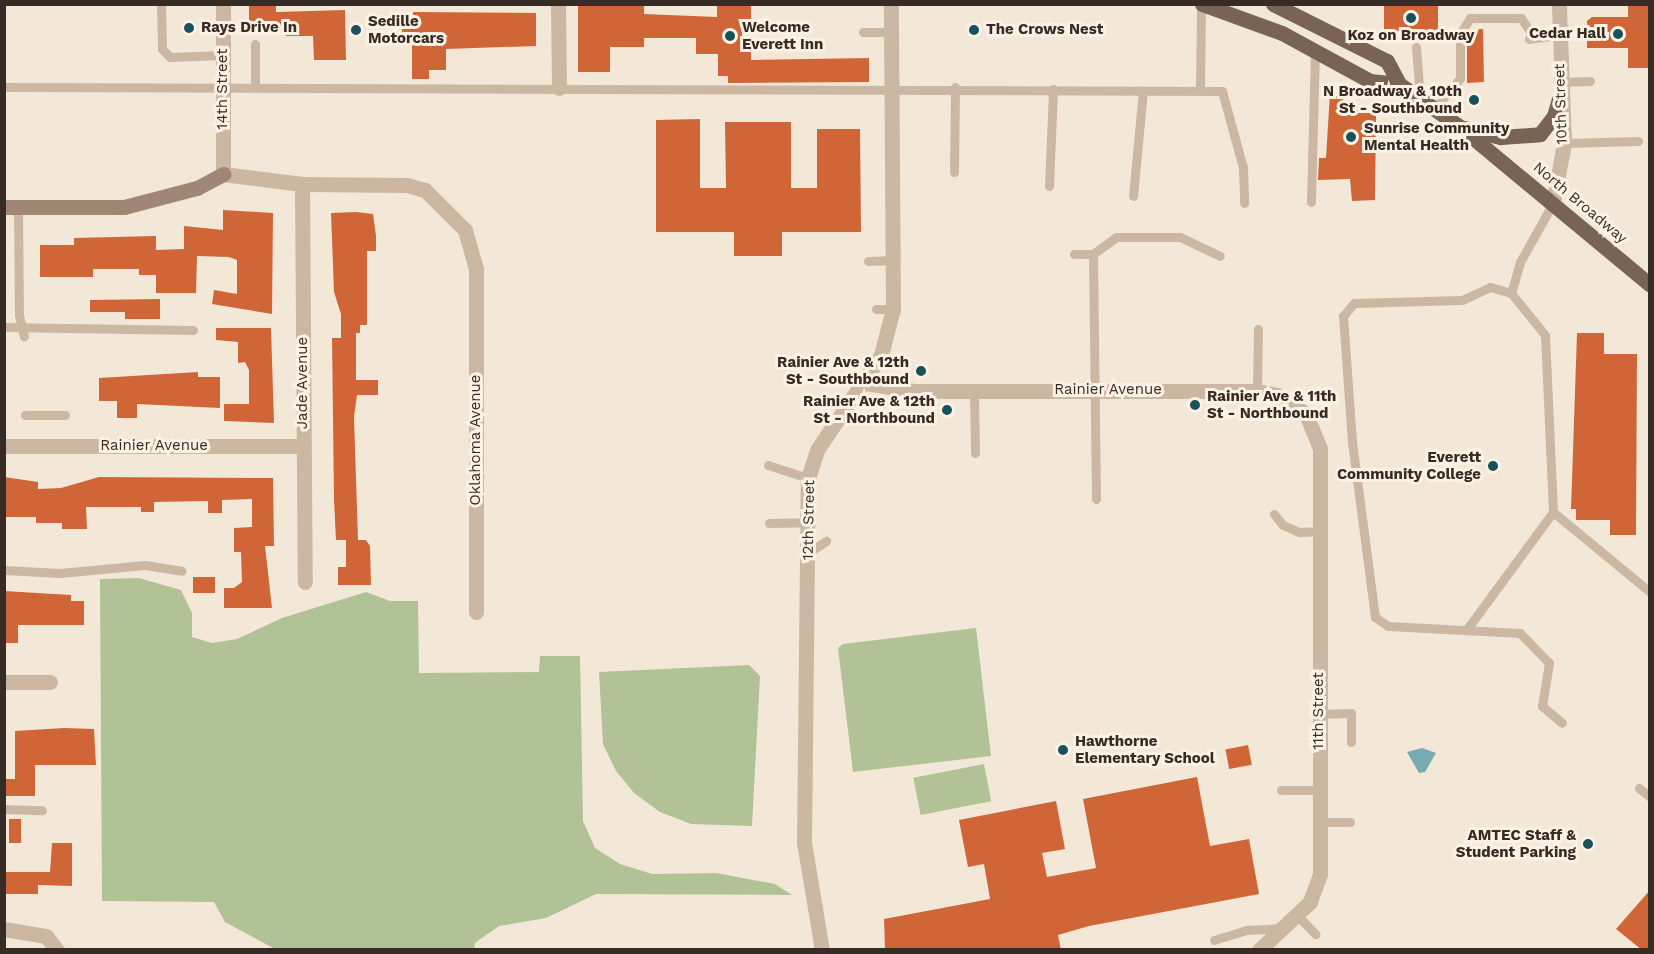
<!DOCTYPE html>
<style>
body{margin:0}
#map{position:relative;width:1654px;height:954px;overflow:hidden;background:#f3e8d7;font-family:"Work Sans",sans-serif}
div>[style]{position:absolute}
.green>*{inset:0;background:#b1c396;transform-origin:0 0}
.water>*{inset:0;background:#74acb2}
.building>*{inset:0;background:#d06638;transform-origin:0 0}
.lane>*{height:9px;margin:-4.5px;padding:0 4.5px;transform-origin:4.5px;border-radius:4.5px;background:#ccb8a2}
.street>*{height:15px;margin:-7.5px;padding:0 7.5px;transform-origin:7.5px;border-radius:7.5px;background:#ccb8a2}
.secondary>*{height:15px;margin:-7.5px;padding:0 7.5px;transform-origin:7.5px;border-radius:7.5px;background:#a08674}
.primary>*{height:15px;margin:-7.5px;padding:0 7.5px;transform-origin:7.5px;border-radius:7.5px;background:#796355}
.dots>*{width:16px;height:16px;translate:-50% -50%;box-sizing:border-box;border:3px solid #fbf1e4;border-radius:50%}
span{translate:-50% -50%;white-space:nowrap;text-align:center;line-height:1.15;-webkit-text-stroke:6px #fbf1e4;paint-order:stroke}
.poi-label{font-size:15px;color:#362c25;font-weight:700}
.left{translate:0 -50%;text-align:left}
.right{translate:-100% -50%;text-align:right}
.street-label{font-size:15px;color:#362c25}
.frame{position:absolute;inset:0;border:6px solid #362c25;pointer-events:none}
</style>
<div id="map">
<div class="green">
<i style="clip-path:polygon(139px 578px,181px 590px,192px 613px,192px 637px,212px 643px,237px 639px,282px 618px,366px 592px,390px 601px,418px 601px,419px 673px,539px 672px,540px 656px,580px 656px,583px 821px,595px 848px,620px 864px,652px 874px,716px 873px,775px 884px,792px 895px,596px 894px,546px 918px,499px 926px,475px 943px,474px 950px,275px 949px,225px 922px,214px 902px,102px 901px,100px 579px)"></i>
<i style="clip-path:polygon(976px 628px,991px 756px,853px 772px,838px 648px,843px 644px)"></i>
<i style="clip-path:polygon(749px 665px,760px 676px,752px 826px,691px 824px,660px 812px,634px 793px,616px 771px,603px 744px,599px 672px)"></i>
<i style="left:984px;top:764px;width:38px;height:72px;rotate:79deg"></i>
</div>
<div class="water">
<i style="clip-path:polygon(1422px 748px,1436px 753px,1425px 772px,1419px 773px,1407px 752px)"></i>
</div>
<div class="building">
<i style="clip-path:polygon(249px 4px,276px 4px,276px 12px,345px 10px,346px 60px,314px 60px,313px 36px,286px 36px,286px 30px,249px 29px)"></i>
<i style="clip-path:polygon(717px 4px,751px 4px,751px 23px,742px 23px,742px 49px,751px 49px,751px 60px,869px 58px,869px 82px,728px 83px,728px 76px,718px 76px,718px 54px,696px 54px,696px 38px,644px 38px,644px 47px,610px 47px,610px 72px,578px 72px,578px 5px,644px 6px,644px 14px,717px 17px)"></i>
<i style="left:1384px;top:4px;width:54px;height:27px"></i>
<i style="clip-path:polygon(1628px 4px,1650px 4px,1650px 68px,1628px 68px,1628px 48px,1587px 48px,1587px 21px,1592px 17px,1628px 17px)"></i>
<i style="clip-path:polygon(413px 12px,536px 13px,536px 46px,446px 49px,446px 70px,429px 70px,429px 79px,412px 79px,412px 44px,402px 44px,402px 29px,413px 29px)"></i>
<i style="clip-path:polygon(1471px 29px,1483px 29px,1484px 82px,1467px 83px,1467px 36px)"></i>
<i style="clip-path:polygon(1330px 93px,1376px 116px,1375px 200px,1352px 201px,1350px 179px,1318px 180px,1319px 158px,1326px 158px)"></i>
<i style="clip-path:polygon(700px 119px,700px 188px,726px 188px,725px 122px,791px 122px,791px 188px,817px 188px,817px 129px,860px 129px,861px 232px,782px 232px,782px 256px,734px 256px,734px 232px,656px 232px,656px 120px)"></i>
<i style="clip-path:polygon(223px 210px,273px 213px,272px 314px,212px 304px,214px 290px,237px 294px,237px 260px,229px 257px,197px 256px,196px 293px,156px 293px,156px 275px,139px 275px,139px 269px,93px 269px,93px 277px,40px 277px,40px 245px,74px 245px,74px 238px,156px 236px,156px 250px,184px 249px,184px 226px,223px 230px)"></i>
<i style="clip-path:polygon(356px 212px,373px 214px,376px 236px,376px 251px,367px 251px,367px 325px,360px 325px,360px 333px,356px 333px,356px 380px,378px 380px,378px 395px,357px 395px,354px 417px,358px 540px,366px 540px,370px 546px,371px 585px,338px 585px,338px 567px,346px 567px,346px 540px,336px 540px,334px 500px,332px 338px,341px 338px,341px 314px,334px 292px,331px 213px)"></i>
<i style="clip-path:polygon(160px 299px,160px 319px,125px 319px,125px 312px,90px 312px,90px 300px)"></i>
<i style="clip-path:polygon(216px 328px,271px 328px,274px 423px,224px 421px,224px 404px,249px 404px,249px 370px,245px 362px,238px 363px,238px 342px,216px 340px)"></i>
<i style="clip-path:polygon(1577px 333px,1604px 333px,1604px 354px,1637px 354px,1636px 535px,1610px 535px,1610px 520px,1576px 520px,1576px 509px,1571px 509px)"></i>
<i style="clip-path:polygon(198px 372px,198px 377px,220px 377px,220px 408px,137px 404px,137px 418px,117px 418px,117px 401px,99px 401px,99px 378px)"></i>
<i style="clip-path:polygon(4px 477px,38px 482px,38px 489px,61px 488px,99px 477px,273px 478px,274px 546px,265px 546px,272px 608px,224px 608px,224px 588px,234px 588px,242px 582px,241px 552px,234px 552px,234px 528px,252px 527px,252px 499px,222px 500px,222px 513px,208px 513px,208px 501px,154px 502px,154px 512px,141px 512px,141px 507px,86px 507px,87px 529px,62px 529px,62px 523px,36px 523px,36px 517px,4px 517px)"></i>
<i style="left:193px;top:577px;width:22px;height:16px"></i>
<i style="clip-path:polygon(4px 591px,71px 595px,71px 601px,84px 601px,84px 625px,18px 625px,18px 643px,4px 643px)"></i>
<i style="clip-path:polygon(64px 728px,94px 729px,96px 765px,35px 765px,35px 796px,6px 796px,6px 779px,15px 779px,15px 731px)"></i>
<i style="left:1248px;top:745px;width:20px;height:23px;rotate:79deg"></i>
<i style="clip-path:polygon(1197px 777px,1210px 846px,1249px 839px,1259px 894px,1089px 926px,1058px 935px,1061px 950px,885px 950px,884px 919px,990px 899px,984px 864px,968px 867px,959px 820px,1056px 801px,1065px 849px,1042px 853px,1047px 877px,1096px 868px,1083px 799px)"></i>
<i style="left:9px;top:819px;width:12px;height:24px"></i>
<i style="clip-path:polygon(52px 843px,72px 843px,72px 886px,38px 885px,38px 894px,6px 894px,6px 872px,50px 872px)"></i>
<i style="clip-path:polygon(1650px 890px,1650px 950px,1642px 950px,1616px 929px)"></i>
</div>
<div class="lane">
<i style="left:161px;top:4px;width:45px;rotate:88.7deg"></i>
<i style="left:162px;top:49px;width:11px;rotate:45deg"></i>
<i style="left:170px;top:57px;width:53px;rotate:-2.2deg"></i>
<i style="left:863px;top:32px;width:29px"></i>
<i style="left:1529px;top:39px;width:30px;rotate:-8deg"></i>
<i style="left:255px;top:44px;width:42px;rotate:90deg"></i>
<i style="left:1416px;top:47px;width:51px;rotate:85.5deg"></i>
<i style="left:1559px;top:82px;width:31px;rotate:-2deg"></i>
<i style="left:4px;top:87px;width:1218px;rotate:0.19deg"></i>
<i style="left:1222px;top:91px;width:80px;rotate:74.7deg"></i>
<i style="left:1243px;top:168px;width:35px;rotate:88deg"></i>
<i style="left:1200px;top:91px;width:87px;rotate:-89.3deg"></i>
<i style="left:1435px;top:108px;width:39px;rotate:-50deg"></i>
<i style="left:1460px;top:78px;width:44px;rotate:-90deg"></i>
<i style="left:1460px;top:34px;width:19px;rotate:-58deg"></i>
<i style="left:1470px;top:18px;width:51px"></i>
<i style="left:1521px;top:18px;width:22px;rotate:56deg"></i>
<i style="left:1564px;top:143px;width:74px;rotate:-1.5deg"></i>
<i style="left:954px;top:172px;width:85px;rotate:-89.3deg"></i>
<i style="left:1049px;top:186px;width:97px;rotate:-87.6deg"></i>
<i style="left:1133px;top:196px;width:106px;rotate:-84.6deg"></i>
<i style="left:1311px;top:202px;width:153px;rotate:-88.5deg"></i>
<i style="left:1553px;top:203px;width:68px;rotate:119.2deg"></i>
<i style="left:1520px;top:262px;width:32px;rotate:106deg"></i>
<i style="left:1511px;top:293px;width:54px;rotate:51deg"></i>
<i style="left:1545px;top:335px;width:177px;rotate:87.4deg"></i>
<i style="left:1553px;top:512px;width:126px;rotate:39.5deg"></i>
<i style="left:18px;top:207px;width:108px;rotate:89.5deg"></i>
<i style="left:19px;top:315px;width:22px;rotate:77deg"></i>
<i style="left:1074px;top:254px;width:19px"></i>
<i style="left:868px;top:261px;width:26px;rotate:-2deg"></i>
<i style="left:1511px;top:293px;width:22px;rotate:-164deg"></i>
<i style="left:1490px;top:287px;width:31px;rotate:155deg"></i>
<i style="left:1462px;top:300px;width:108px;rotate:178.4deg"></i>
<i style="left:1354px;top:303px;width:17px;rotate:130deg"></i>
<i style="left:1343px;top:316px;width:126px;rotate:85.9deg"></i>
<i style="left:1352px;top:442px;width:177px;rotate:82.5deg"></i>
<i style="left:1375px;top:617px;width:16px;rotate:35deg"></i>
<i style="left:1388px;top:626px;width:132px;rotate:3deg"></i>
<i style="left:1520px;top:633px;width:42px;rotate:46deg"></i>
<i style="left:1549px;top:663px;width:44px;rotate:99.2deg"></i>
<i style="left:1542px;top:706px;width:26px;rotate:40deg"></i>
<i style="left:876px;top:309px;width:17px"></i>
<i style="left:4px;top:327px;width:189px;rotate:0.9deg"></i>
<i style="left:974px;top:390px;width:63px;rotate:89.1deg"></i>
<i style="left:1257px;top:391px;width:62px;rotate:-89.1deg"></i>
<i style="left:25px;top:415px;width:40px"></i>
<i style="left:768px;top:465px;width:42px;rotate:18deg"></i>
<i style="left:1096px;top:499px;width:245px;rotate:-90.7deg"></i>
<i style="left:1093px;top:254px;width:29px;rotate:-36deg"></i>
<i style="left:1116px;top:237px;width:64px"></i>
<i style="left:1180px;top:237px;width:44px;rotate:25.4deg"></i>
<i style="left:1274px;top:514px;width:14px;rotate:51deg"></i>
<i style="left:1283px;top:525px;width:17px;rotate:24deg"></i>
<i style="left:1299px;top:532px;width:21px;rotate:-3deg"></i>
<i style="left:769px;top:523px;width:39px;rotate:-1deg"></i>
<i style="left:808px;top:553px;width:22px;rotate:-34deg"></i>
<i style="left:4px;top:570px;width:56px;rotate:3.1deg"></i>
<i style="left:60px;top:573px;width:85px;rotate:-5.4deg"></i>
<i style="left:145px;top:565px;width:37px;rotate:9deg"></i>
<i style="left:1467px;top:629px;width:145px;rotate:-53.7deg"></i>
<i style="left:1319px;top:714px;width:32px;rotate:-2deg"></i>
<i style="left:1351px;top:713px;width:29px;rotate:90deg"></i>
<i style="left:1639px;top:788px;width:14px;rotate:39deg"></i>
<i style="left:1281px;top:790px;width:38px"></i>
<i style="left:4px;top:809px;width:38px;rotate:2deg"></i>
<i style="left:1320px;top:822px;width:30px"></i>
<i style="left:1296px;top:914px;width:28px;rotate:46deg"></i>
<i style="left:1214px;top:940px;width:34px;rotate:-17deg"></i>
<i style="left:1246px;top:930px;width:36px;rotate:-3deg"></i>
</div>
<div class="street">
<i style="left:223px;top:4px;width:170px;rotate:90deg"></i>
<i style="left:223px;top:174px;width:80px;rotate:7.2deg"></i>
<i style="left:302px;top:184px;width:105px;rotate:0.5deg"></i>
<i style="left:407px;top:185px;width:19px;rotate:16deg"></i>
<i style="left:425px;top:190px;width:57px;rotate:45deg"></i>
<i style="left:465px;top:230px;width:41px;rotate:74.2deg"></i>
<i style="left:476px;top:269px;width:343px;rotate:90deg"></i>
<i style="left:558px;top:4px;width:84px;rotate:89.3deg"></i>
<i style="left:302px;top:184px;width:398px;rotate:89.6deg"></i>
<i style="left:1553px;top:203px;width:61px;rotate:-79.6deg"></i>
<i style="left:1564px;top:143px;width:139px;rotate:-92.1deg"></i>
<i style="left:866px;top:383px;width:49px;rotate:9.5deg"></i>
<i style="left:914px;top:391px;width:343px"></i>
<i style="left:1257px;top:391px;width:20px;rotate:11deg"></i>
<i style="left:1277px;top:395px;width:35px;rotate:33deg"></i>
<i style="left:1306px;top:414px;width:38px;rotate:68deg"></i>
<i style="left:1320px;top:449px;width:425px;rotate:90deg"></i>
<i style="left:1320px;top:874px;width:30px;rotate:110deg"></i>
<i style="left:1310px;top:902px;width:70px;rotate:136.7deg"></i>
<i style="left:4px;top:446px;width:299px"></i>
<i style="left:4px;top:682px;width:46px"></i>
<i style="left:4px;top:929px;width:43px;rotate:9.5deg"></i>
<i style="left:46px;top:936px;width:18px;rotate:52deg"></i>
<i style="left:822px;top:950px;width:109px;rotate:-99.5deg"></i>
<i style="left:804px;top:843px;width:365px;rotate:-89.4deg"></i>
<i style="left:808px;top:478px;width:29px;rotate:-72deg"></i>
<i style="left:817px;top:450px;width:115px;rotate:-56deg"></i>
<i style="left:881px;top:355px;width:48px;rotate:-75.4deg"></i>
<i style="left:893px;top:309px;width:305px;rotate:-90.4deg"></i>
</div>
<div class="secondary">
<i style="left:4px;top:207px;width:120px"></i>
<i style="left:124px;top:207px;width:75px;rotate:-14.6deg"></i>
<i style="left:197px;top:188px;width:30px;rotate:-28deg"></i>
</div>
<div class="primary">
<i style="left:1202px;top:4px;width:85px;rotate:19.9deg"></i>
<i style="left:1282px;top:33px;width:100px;rotate:28.6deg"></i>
<i style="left:1370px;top:81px;width:29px;rotate:6deg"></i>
<i style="left:1399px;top:84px;width:75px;rotate:35.2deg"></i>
<i style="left:1460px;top:127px;width:247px;rotate:39.7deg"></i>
<i style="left:1273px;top:4px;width:127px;rotate:26.6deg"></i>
<i style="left:1387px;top:61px;width:26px;rotate:62deg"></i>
<i style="left:1464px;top:128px;width:38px;rotate:14deg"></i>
<i style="left:1501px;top:137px;width:39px;rotate:-4deg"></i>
<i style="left:1540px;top:134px;width:23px;rotate:-52deg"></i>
<i style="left:1554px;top:116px;width:19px;rotate:-74deg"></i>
</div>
<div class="dots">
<i style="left:1411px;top:18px;background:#18525b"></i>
<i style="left:189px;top:28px;background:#18525b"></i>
<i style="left:356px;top:30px;background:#18525b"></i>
<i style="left:974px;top:30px;background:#18525b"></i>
<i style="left:1618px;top:34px;background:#18525b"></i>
<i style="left:730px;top:36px;background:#18525b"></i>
<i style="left:1474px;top:100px;background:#18525b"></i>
<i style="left:1351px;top:137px;background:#18525b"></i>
<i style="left:921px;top:371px;background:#18525b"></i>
<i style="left:1195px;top:405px;background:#18525b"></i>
<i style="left:947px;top:410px;background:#18525b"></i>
<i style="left:1493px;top:466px;background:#18525b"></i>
<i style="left:1063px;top:750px;background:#18525b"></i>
<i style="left:1588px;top:844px;background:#18525b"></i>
</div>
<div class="poi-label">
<span class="left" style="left:368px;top:30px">Sedille<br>Motorcars</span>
<span class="left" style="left:742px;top:36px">Welcome<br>Everett Inn</span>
<span class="left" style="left:201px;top:28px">Rays Drive In</span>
<span class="left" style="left:986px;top:30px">The Crows Nest</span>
<span class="right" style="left:1606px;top:34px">Cedar Hall</span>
<span style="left:1411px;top:36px">Koz on Broadway</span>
<span class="right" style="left:1462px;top:100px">N Broadway &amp; 10th<br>St - Southbound</span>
<span class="left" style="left:1364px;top:137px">Sunrise Community<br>Mental Health</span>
<span class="right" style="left:909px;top:371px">Rainier Ave &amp; 12th<br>St - Southbound</span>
<span class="left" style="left:1207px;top:405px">Rainier Ave &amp; 11th<br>St - Northbound</span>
<span class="right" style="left:935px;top:410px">Rainier Ave &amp; 12th<br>St - Northbound</span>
<span class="right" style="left:1481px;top:466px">Everett<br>Community College</span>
<span class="left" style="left:1075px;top:750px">Hawthorne<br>Elementary School</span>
<span class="right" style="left:1576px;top:844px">AMTEC Staff &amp;<br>Student Parking</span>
</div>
<div class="street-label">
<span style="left:223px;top:89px;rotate:-90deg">14th Street</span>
<span style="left:1561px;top:104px;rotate:-92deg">10th Street</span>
<span style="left:1580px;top:203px;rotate:40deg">North Broadway</span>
<span style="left:303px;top:383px;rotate:-90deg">Jade Avenue</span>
<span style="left:1108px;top:390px">Rainier Avenue</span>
<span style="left:476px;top:440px;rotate:-90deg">Oklahoma Avenue</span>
<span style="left:154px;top:446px">Rainier Avenue</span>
<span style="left:809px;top:520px;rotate:-89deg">12th Street</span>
<span style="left:1319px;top:711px;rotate:-90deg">11th Street</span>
</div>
<div class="frame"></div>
</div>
